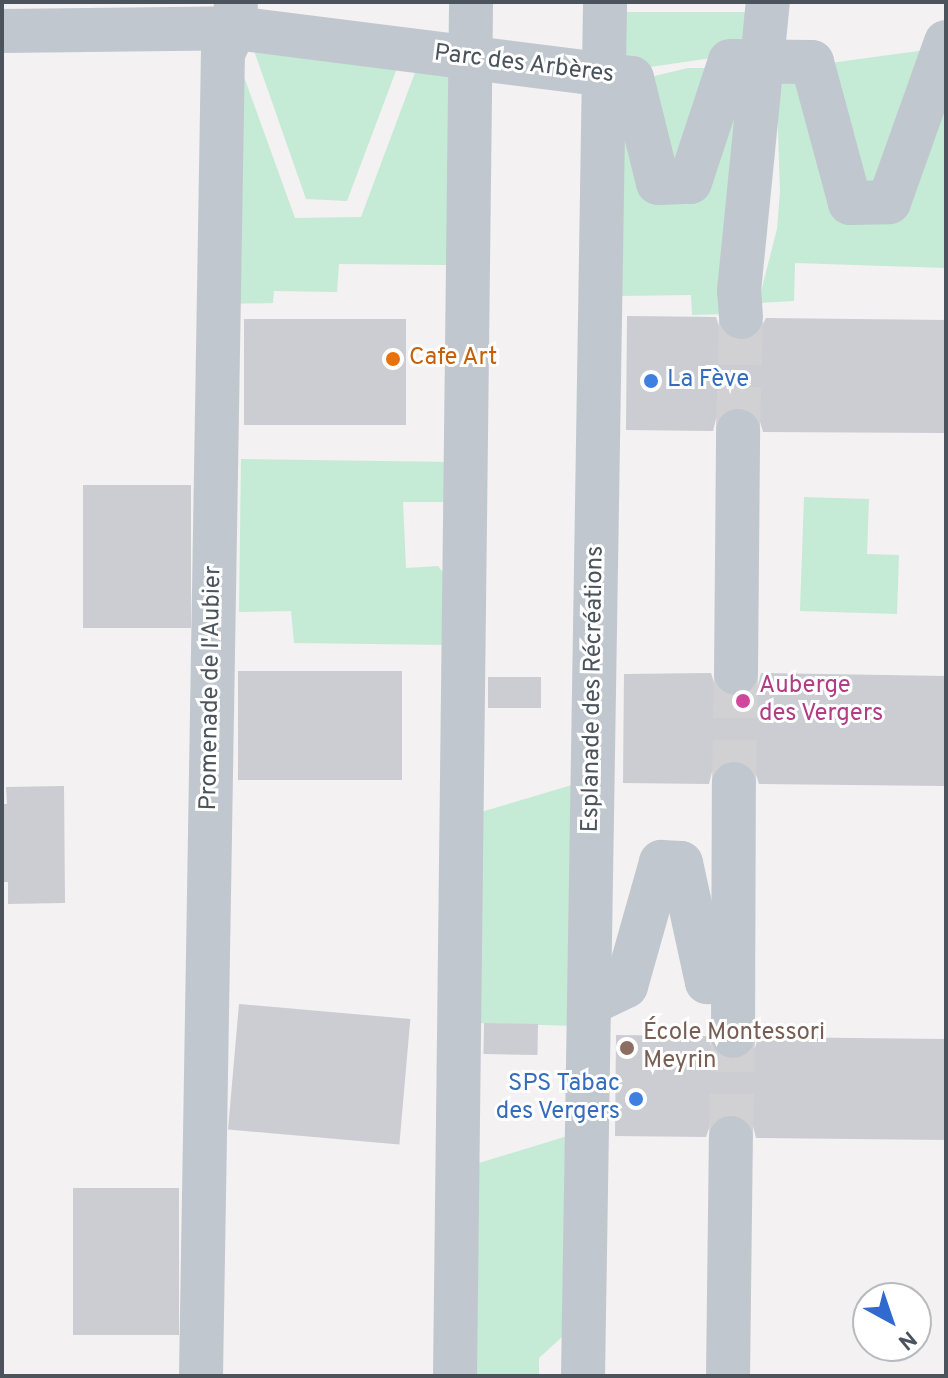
<!DOCTYPE html>
<meta charset="utf-8">
<style>
body{margin:0}
#map{position:relative;width:948px;height:1378px;overflow:hidden;background:#f3f1f1;font-family:Overpass,sans-serif}
div>[style]{position:absolute}
.green>*{inset:0;background:#c5ead6}
.building>*{inset:0;background:#cbcdd3;transform-origin:0 0}
.minor-tunnel>*{height:44px;margin-top:-22px;transform-origin:0;background:repeating-linear-gradient(90deg,#d1d1d3 0 44px,transparent 0 66px)}
.minor>*{height:44px;margin:-22px;padding:0 22px;transform-origin:22px;border-radius:22px;background:#c1c7ce}
.dots>*{width:22px;height:22px;translate:-50% -50%;box-sizing:border-box;border:4px solid #fff;border-radius:50%}
span{translate:-50% -50%;white-space:nowrap;text-align:center;line-height:1.15;-webkit-text-stroke:6px #fff;paint-order:stroke}
.street-label{font-size:24px;color:#4b535c}
.food-label{font-size:24px;color:#c56008}
.left{translate:0 -50%;text-align:left}
.shop-label{font-size:24px;color:#366cbe}
.right{translate:-100% -50%;text-align:right}
.hotel-label{font-size:24px;color:#b23c85}
.education-label{font-size:24px;color:#785e54}
.frame{position:absolute;inset:0;border:4px solid #4b535c;pointer-events:none}
.north{position:absolute;left:852px;top:1282px;width:80px;height:80px;box-sizing:border-box;background:#fff;border:2px solid #b7babe;border-radius:50%;rotate:140deg;font-size:22px;font-weight:700;line-height:32px;text-align:center;color:#4b535c}
.north::after{content:'';display:block;margin:auto;width:28px;height:36px;background:#306ace;clip-path:polygon(50% 0,100% 100%,50% 72%,0 100%)}
</style>
<div id="map">
<div class="green">
<i style="clip-path:polygon(613px 12px,758px 12px,753px 52px,643px 68px,613px 65px)"></i>
<i style="clip-path:polygon(250px 39px,400px 60px,347px 201px,306px 199px)"></i>
<i style="clip-path:polygon(933px 49px,882px 192px,855px 192px,823px 64px)"></i>
<i style="clip-path:polygon(235px 52px,295px 218px,361px 217px,419px 62px,460px 66px,457px 258px,446px 265px,339px 264px,337px 292px,274px 291px,273px 303px,224px 304px)"></i>
<i style="clip-path:polygon(946px 66px,946px 268px,795px 263px,794px 301px,758px 303px,777px 229px,780px 192px,776px 70px,805px 70px,841px 210px,895px 212px)"></i>
<i style="clip-path:polygon(688px 68px,715px 68px,682px 172px,663px 173px,642px 79px)"></i>
<i style="clip-path:polygon(751px 72px,730px 314px,692px 315px,691px 295px,620px 296px,612px 86px,647px 190px)"></i>
<i style="clip-path:polygon(241px 459px,455px 462px,455px 487px,443px 502px,403px 502px,406px 568px,438px 566px,452px 584px,451px 645px,294px 643px,291px 611px,239px 612px)"></i>
<i style="clip-path:polygon(804px 497px,869px 499px,867px 554px,899px 555px,897px 614px,800px 611px)"></i>
<i style="clip-path:polygon(582px 782px,577px 1026px,477px 1023px,471px 815px)"></i>
<i style="clip-path:polygon(577px 1133px,574px 1326px,539px 1358px,539px 1376px,463px 1376px,466px 1167px)"></i>
</div>
<div class="building">
<i style="clip-path:polygon(627px 316px,716px 317px,721px 332px,730px 339px,742px 342px,756px 337px,766px 318px,946px 320px,946px 433px,763px 432px,759px 418px,750px 409px,739px 406px,725px 410px,716px 419px,713px 431px,626px 430px)"></i>
<i style="left:244px;top:319px;width:162px;height:106px"></i>
<i style="left:83px;top:485px;width:108px;height:143px"></i>
<i style="left:238px;top:671px;width:164px;height:109px"></i>
<i style="clip-path:polygon(711px 673px,715px 686px,724px 695px,735px 698px,749px 694px,758px 685px,761px 673px,946px 676px,946px 786px,759px 784px,755px 771px,747px 763px,735px 759px,721px 763px,712px 772px,709px 784px,623px 783px,624px 674px)"></i>
<i style="left:488px;top:677px;width:53px;height:31px"></i>
<i style="clip-path:polygon(64px 786px,65px 903px,8px 904px,8px 882px,2px 882px,2px 804px,7px 804px,6px 787px)"></i>
<i style="left:239px;top:1004px;width:172px;height:126px;rotate:5deg"></i>
<i style="left:484px;top:1023px;width:54px;height:31px;rotate:1deg"></i>
<i style="clip-path:polygon(616px 1035px,708px 1036px,712px 1049px,720px 1057px,732px 1061px,746px 1057px,755px 1048px,758px 1037px,946px 1039px,946px 1140px,756px 1138px,753px 1126px,744px 1117px,731px 1113px,718px 1117px,710px 1125px,706px 1137px,615px 1136px)"></i>
<i style="left:73px;top:1188px;width:106px;height:147px"></i>
</div>
<div class="minor-tunnel">
<i style="left:738px;top:431px;width:114px;rotate:-88.5deg"></i>
<i style="left:734px;top:784px;width:111px;rotate:-89deg"></i>
<i style="left:731px;top:1138px;width:102px;rotate:-88.9deg"></i>
</div>
<div class="minor">
<i style="left:2px;top:31px;width:233px;rotate:-0.7deg"></i>
<i style="left:235px;top:28px;width:400px;rotate:7.2deg"></i>
<i style="left:632px;top:78px;width:108px;rotate:76.1deg"></i>
<i style="left:658px;top:183px;width:32px;rotate:-2deg"></i>
<i style="left:690px;top:182px;width:127px;rotate:-71.7deg"></i>
<i style="left:730px;top:61px;width:82px;rotate:0.7deg"></i>
<i style="left:812px;top:62px;width:146px;rotate:74.9deg"></i>
<i style="left:850px;top:203px;width:39px;rotate:-1deg"></i>
<i style="left:889px;top:202px;width:170px;rotate:-70.4deg"></i>
<i style="left:741px;top:317px;width:26px;rotate:-94deg"></i>
<i style="left:739px;top:291px;width:290px;rotate:-84.3deg"></i>
<i style="left:736px;top:673px;width:242px;rotate:-89.5deg"></i>
<i style="left:589px;top:1004px;width:41px;rotate:-25.9deg"></i>
<i style="left:626px;top:986px;width:129px;rotate:-74.2deg"></i>
<i style="left:661px;top:862px;width:20px;rotate:3deg"></i>
<i style="left:681px;top:863px;width:122px;rotate:77.7deg"></i>
<i style="left:707px;top:982px;width:26px"></i>
<i style="left:733px;top:1036px;width:252px;rotate:-89.8deg"></i>
<i style="left:201px;top:1376px;width:1323px;rotate:-89.05deg"></i>
<i style="left:223px;top:53px;width:28px;rotate:-64deg"></i>
<i style="left:235px;top:28px;width:26px;rotate:-88deg"></i>
<i style="left:455px;top:1376px;width:1374px;rotate:-89.33deg"></i>
<i style="left:583px;top:1376px;width:1374px;rotate:-89.08deg"></i>
<i style="left:728px;top:1376px;width:238px;rotate:-89.3deg"></i>
</div>
<div class="dots">
<i style="left:393px;top:359px;background:#e8710a"></i>
<i style="left:651px;top:381px;background:#3f7fe0"></i>
<i style="left:743px;top:701px;background:#d1479c"></i>
<i style="left:627px;top:1048px;background:#8d6e63"></i>
<i style="left:636px;top:1099px;background:#3f7fe0"></i>
</div>
<div class="street-label">
<span style="left:524px;top:65px;rotate:7deg">Parc des Arbères</span>
<span style="left:212px;top:688px;rotate:-89deg">Promenade de l'Aubier</span>
<span style="left:594px;top:689px;rotate:-89deg">Esplanade des Récréations</span>
</div>
<div class="food-label">
<span class="left" style="left:409px;top:359px">Cafe Art</span>
</div>
<div class="shop-label">
<span class="left" style="left:667px;top:381px">La Fève</span>
<span class="right" style="left:620px;top:1099px">SPS Tabac<br>des Vergers</span>
</div>
<div class="hotel-label">
<span class="left" style="left:759px;top:701px">Auberge<br>des Vergers</span>
</div>
<div class="education-label">
<span class="left" style="left:643px;top:1048px">École Montessori<br>Meyrin</span>
</div>
<div class="frame"></div>
<div class="north">N</div>
</div>
